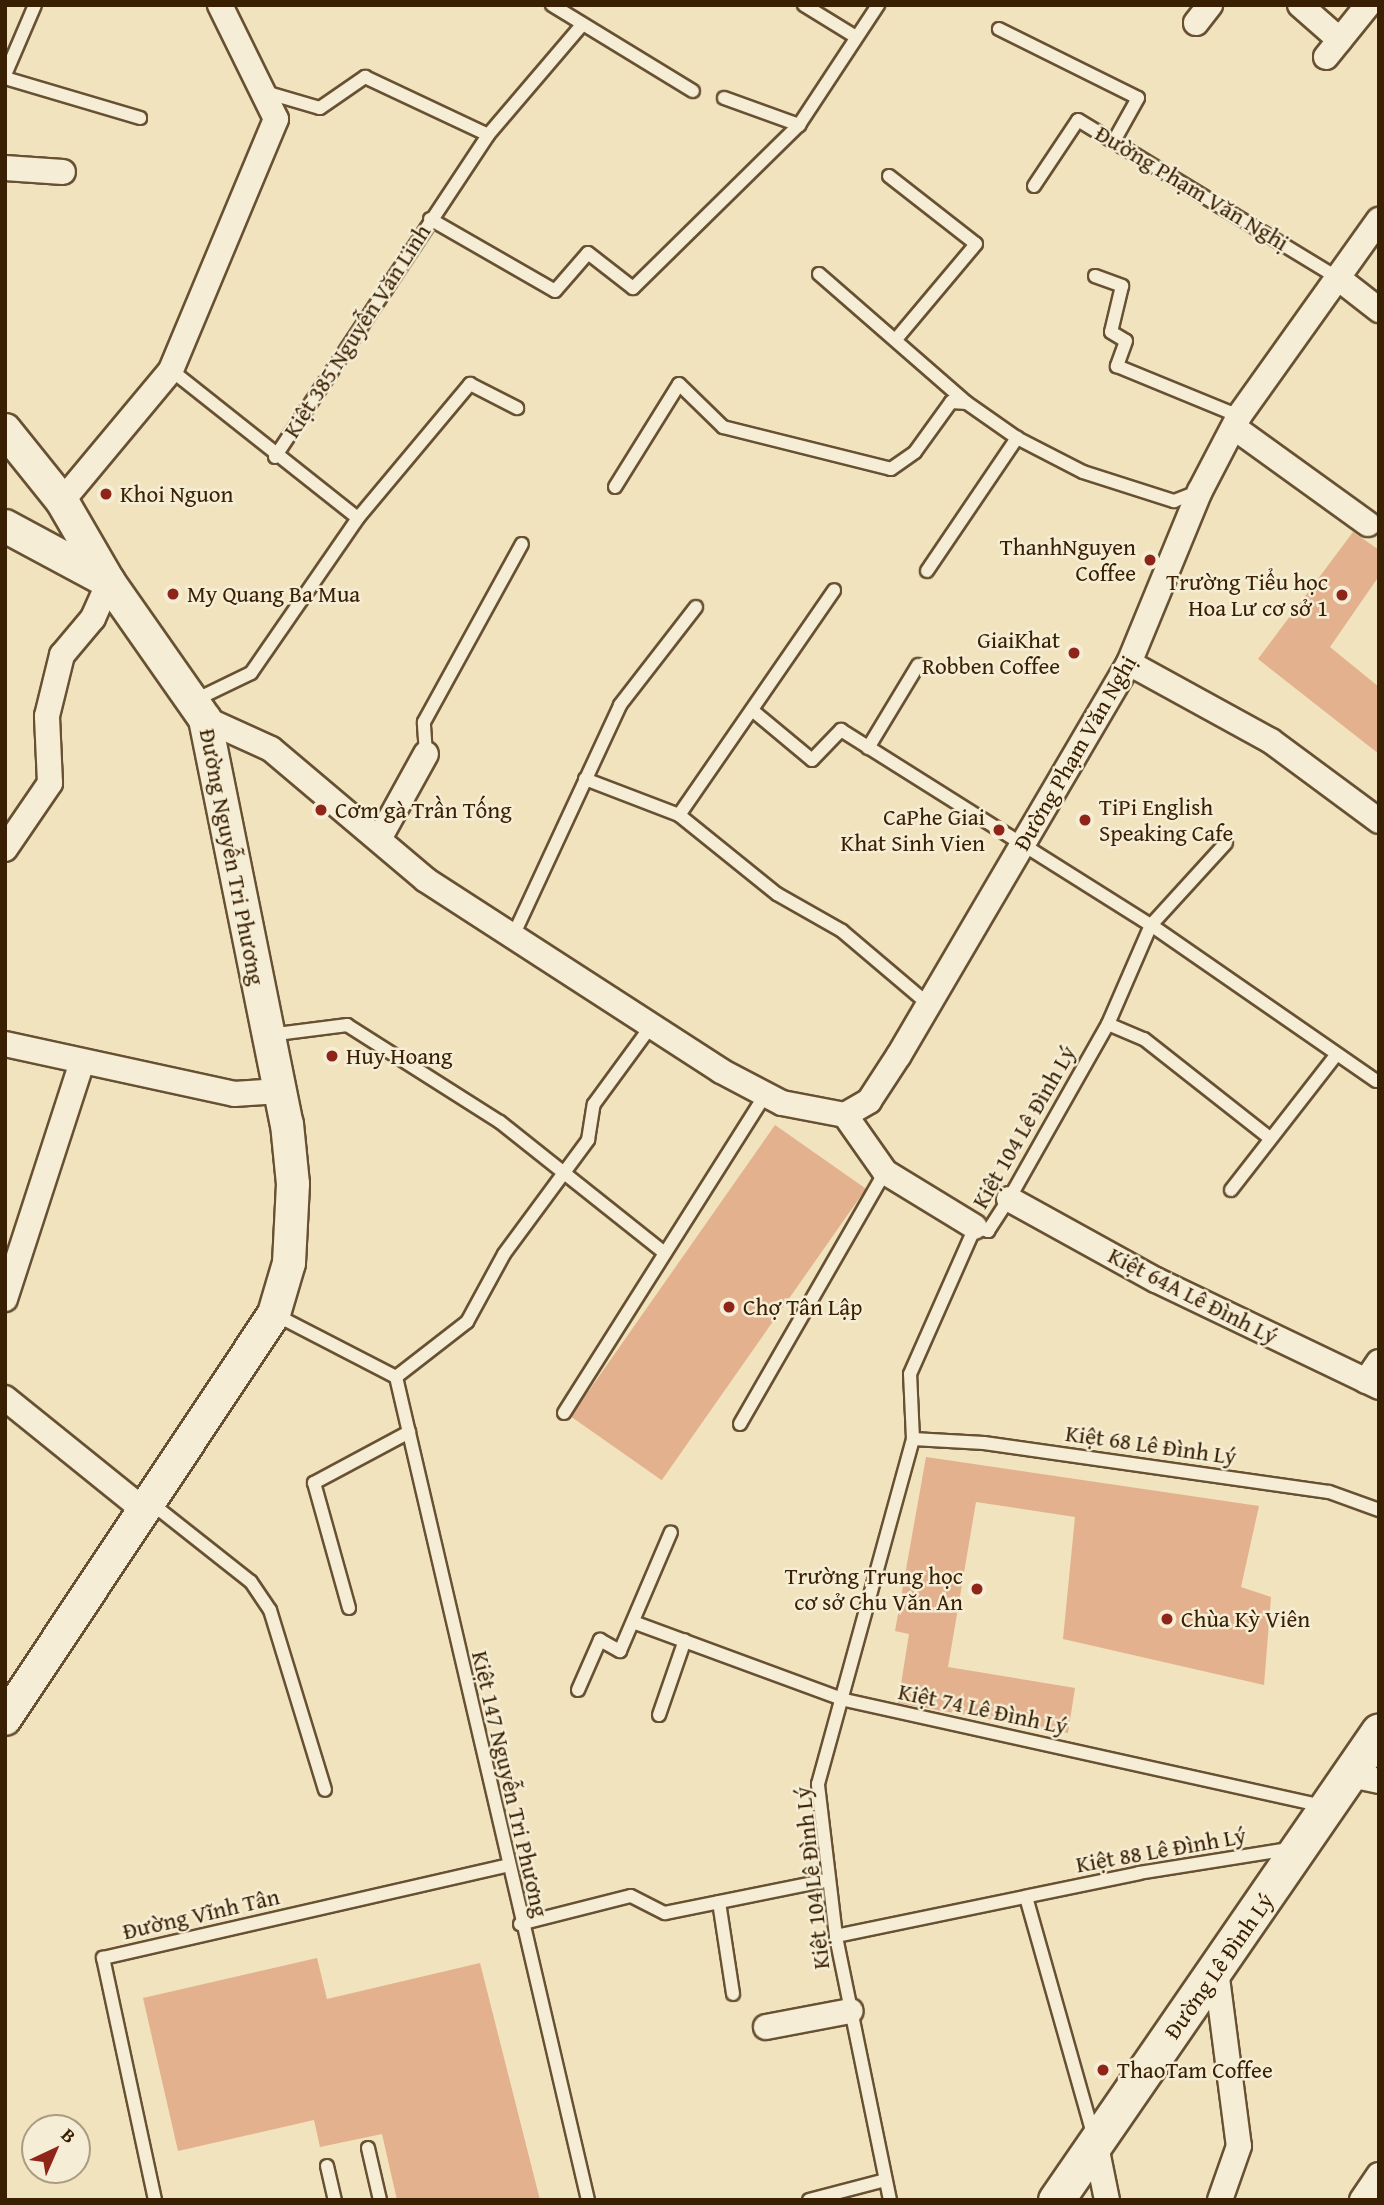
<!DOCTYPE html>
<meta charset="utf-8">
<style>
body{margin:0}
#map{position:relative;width:1384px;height:2205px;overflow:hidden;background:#f0e3be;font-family:"Gentium Book Plus",serif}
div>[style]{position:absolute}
.building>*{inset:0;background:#e3b18d;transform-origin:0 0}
.roads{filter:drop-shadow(2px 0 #685132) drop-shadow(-2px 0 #685132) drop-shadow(0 2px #685132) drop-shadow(0 -2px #685132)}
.service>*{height:12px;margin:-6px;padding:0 6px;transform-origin:6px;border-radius:6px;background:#f5edd5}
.minor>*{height:24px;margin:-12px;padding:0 12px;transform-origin:12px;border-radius:12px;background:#f5edd5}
.tertiary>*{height:32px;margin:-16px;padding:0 16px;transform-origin:16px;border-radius:16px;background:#f5edd5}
.secondary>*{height:35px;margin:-17.5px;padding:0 17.5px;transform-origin:17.5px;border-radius:17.5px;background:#f5edd5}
.dots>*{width:19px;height:19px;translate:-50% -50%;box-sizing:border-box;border:4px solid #f5edd5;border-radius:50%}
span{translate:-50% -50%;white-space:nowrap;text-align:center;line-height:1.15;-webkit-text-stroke:5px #f5edd5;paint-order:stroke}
.street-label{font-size:23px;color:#3a2003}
.poi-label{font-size:23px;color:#3a2003}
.left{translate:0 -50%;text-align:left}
.right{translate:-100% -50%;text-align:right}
.frame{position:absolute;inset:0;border:7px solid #3a2003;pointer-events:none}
.north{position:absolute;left:21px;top:2114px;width:70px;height:70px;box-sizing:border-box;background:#f5edd5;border:2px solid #aa9b81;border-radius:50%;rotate:44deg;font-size:19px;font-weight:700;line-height:28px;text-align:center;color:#3a2003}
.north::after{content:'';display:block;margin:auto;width:24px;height:32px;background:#8f2418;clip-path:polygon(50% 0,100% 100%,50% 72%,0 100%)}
</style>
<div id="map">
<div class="building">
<i style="clip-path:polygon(1353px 532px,1379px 550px,1379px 576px,1330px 647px,1379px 687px,1379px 754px,1258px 659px)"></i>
<i style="left:775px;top:1125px;width:111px;height:356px;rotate:35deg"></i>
<i style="clip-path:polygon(926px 1457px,1259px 1506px,1241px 1587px,1271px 1597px,1264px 1685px,1063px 1639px,1075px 1517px,976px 1502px,948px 1667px,1075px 1688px,1068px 1733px,898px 1703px,909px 1634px,895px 1631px)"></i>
<i style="clip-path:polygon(317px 1958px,327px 1999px,480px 1963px,540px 2200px,397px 2200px,382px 2134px,320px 2147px,314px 2120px,178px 2151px,143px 1998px)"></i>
</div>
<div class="roads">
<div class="service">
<i style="left:552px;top:5px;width:165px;rotate:31.4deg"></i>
<i style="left:804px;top:5px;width:61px;rotate:31.6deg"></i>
<i style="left:999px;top:29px;width:155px;rotate:26.4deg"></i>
<i style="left:1138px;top:98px;width:49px;rotate:119.2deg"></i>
<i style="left:5px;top:75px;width:76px;rotate:-66.8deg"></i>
<i style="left:5px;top:78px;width:141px;rotate:16.5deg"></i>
<i style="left:265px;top:92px;width:57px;rotate:16.2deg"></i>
<i style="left:320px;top:108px;width:55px;rotate:-34.6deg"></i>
<i style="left:365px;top:77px;width:136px;rotate:25.2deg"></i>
<i style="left:724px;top:98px;width:80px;rotate:19.8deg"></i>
<i style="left:889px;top:176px;width:110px;rotate:38deg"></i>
<i style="left:976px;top:244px;width:123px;rotate:130deg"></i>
<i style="left:1034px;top:186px;width:79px;rotate:-56.3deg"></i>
<i style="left:1078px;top:120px;width:304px;rotate:31.3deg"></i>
<i style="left:430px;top:219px;width:144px;rotate:29.9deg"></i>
<i style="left:555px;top:291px;width:50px;rotate:-49deg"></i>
<i style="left:588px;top:253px;width:57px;rotate:37.9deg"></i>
<i style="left:633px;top:288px;width:233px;rotate:-44.5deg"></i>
<i style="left:799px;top:125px;width:144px;rotate:-56.6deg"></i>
<i style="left:819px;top:274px;width:196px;rotate:41.1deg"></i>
<i style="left:1095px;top:276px;width:29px;rotate:20deg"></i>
<i style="left:1122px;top:286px;width:47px;rotate:103.4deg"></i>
<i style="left:1111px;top:332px;width:17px;rotate:31deg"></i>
<i style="left:1126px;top:341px;width:27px;rotate:110deg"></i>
<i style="left:1117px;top:366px;width:132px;rotate:22.3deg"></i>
<i style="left:171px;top:370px;width:238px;rotate:38.4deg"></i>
<i style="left:358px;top:518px;width:188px;rotate:124.6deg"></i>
<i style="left:251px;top:673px;width:64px;rotate:154.2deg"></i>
<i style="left:275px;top:457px;width:386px;rotate:-56.5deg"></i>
<i style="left:488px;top:135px;width:143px;rotate:-49.5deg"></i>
<i style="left:615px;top:487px;width:121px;rotate:-58.1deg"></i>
<i style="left:679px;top:384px;width:62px;rotate:44.3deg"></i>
<i style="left:723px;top:427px;width:173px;rotate:14deg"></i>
<i style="left:891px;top:469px;width:29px;rotate:-35deg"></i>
<i style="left:915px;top:452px;width:62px;rotate:-54.2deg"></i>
<i style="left:951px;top:402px;width:16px;rotate:4deg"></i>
<i style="left:967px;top:403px;width:61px;rotate:35deg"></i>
<i style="left:1017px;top:438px;width:74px;rotate:27.3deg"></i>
<i style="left:1083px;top:472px;width:96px;rotate:17.7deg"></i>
<i style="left:1174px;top:501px;width:26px;rotate:-21deg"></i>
<i style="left:358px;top:518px;width:175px;rotate:-50.1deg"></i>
<i style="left:470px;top:384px;width:53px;rotate:27.1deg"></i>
<i style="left:927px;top:571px;width:161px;rotate:-55.9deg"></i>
<i style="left:752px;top:710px;width:78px;rotate:39.8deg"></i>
<i style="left:812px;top:760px;width:42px;rotate:-46deg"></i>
<i style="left:841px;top:730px;width:366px;rotate:32.2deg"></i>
<i style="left:1151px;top:925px;width:274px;rotate:34.7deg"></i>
<i style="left:868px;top:748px;width:97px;rotate:-58.9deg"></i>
<i style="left:426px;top:754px;width:32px;rotate:-94deg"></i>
<i style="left:424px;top:722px;width:203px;rotate:-61.2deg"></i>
<i style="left:585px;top:779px;width:101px;rotate:21deg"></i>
<i style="left:679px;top:815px;width:126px;rotate:38.9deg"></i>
<i style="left:777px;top:894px;width:75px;rotate:29.6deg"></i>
<i style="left:842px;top:931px;width:111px;rotate:40.3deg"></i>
<i style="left:679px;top:815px;width:273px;rotate:-55.4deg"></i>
<i style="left:513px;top:936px;width:255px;rotate:-65.1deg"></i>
<i style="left:620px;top:705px;width:124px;rotate:-52.2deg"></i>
<i style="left:1108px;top:1024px;width:108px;rotate:-66.5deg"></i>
<i style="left:1151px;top:925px;width:111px;rotate:-47.6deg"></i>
<i style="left:269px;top:1035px;width:79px;rotate:-7.3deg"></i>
<i style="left:347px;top:1025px;width:181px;rotate:32.4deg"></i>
<i style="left:500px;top:1122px;width:207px;rotate:38.5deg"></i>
<i style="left:1231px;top:1190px;width:171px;rotate:-52.1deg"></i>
<i style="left:274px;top:1314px;width:137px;rotate:27.3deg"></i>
<i style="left:396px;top:1377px;width:845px;rotate:76.87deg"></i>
<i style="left:396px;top:1377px;width:90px;rotate:-37.8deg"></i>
<i style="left:467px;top:1322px;width:77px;rotate:-61.4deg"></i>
<i style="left:504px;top:1254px;width:142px;rotate:-53.6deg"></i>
<i style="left:588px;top:1140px;width:36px;rotate:-81deg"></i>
<i style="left:594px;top:1104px;width:97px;rotate:-53.8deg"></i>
<i style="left:564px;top:1413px;width:376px;rotate:-57.7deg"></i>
<i style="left:740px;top:1424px;width:291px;rotate:-60.1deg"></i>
<i style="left:913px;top:1439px;width:71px;rotate:3.2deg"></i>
<i style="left:984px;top:1443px;width:348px;rotate:8.1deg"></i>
<i style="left:1329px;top:1492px;width:53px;rotate:19.8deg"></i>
<i style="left:151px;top:1503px;width:127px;rotate:38.3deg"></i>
<i style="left:251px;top:1582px;width:34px;rotate:56deg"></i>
<i style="left:270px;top:1610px;width:188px;rotate:73deg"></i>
<i style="left:349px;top:1608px;width:130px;rotate:-105.6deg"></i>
<i style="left:314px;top:1483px;width:108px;rotate:-28.2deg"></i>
<i style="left:633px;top:1622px;width:226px;rotate:20.2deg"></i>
<i style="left:845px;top:1700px;width:492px;rotate:12.5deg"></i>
<i style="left:578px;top:1690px;width:55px;rotate:-66.3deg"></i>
<i style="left:600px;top:1640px;width:23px;rotate:29deg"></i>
<i style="left:620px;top:1651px;width:129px;rotate:-66.8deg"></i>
<i style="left:659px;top:1715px;width:79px;rotate:-70.9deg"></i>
<i style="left:1026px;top:1897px;width:249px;rotate:74.2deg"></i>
<i style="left:719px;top:1902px;width:93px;rotate:81.3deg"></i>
<i style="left:520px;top:1924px;width:114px;rotate:-14.2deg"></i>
<i style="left:631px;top:1896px;width:38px;rotate:27deg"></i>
<i style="left:665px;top:1913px;width:167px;rotate:-11.4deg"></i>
<i style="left:836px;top:1936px;width:309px;rotate:-11.7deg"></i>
<i style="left:1139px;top:1873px;width:152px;rotate:-9.1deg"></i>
<i style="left:368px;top:2148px;width:53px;rotate:77deg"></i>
<i style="left:327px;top:2166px;width:35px;rotate:77deg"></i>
<i style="left:155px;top:2200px;width:248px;rotate:-102.1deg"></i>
<i style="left:103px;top:1958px;width:416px;rotate:-12.9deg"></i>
<i style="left:809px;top:2200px;width:79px;rotate:-14.7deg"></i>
<i style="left:890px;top:2200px;width:269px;rotate:-101.6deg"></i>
<i style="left:836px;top:1936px;width:153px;rotate:-96.8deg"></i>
<i style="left:818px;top:1784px;width:358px;rotate:-74.6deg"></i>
<i style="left:913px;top:1439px;width:65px;rotate:-92.6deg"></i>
<i style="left:910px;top:1374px;width:161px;rotate:-66.1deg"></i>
<i style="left:975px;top:1227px;width:14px;rotate:17deg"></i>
<i style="left:988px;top:1231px;width:38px;rotate:-57deg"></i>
<i style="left:1009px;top:1199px;width:201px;rotate:-60.5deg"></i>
<i style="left:1108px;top:1024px;width:39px;rotate:23deg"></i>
<i style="left:1144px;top:1039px;width:160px;rotate:38.2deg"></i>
</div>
<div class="minor">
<i style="left:1300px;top:5px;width:53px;rotate:41.2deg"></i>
<i style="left:1196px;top:23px;width:23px;rotate:-52deg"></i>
<i style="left:1326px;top:57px;width:67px;rotate:-51.1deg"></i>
<i style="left:5px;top:168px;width:58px;rotate:3.9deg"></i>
<i style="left:1338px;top:278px;width:52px;rotate:38deg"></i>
<i style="left:1235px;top:428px;width:164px;rotate:35.8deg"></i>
<i style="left:62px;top:501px;width:170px;rotate:-50.2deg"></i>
<i style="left:171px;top:370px;width:272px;rotate:-67.3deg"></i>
<i style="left:276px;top:119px;width:127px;rotate:-116.2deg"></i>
<i style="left:1129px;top:663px;width:162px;rotate:28.8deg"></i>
<i style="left:1271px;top:741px;width:134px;rotate:36.5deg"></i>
<i style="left:205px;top:719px;width:72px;rotate:24.4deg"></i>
<i style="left:271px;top:749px;width:203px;rotate:40.2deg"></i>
<i style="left:426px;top:880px;width:351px;rotate:32.9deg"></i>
<i style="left:721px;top:1071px;width:69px;rotate:27.7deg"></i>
<i style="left:782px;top:1103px;width:64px;rotate:10.8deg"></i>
<i style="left:845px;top:1115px;width:28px;rotate:-30deg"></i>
<i style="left:869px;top:1101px;width:55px;rotate:-56.9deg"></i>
<i style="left:899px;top:1055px;width:454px;rotate:-59.6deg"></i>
<i style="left:1129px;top:663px;width:186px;rotate:-67.6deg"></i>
<i style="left:1200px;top:491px;width:85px;rotate:-62.5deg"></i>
<i style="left:1239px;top:416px;width:241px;rotate:-54.5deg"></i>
<i style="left:379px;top:839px;width:97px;rotate:-61.1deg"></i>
<i style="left:5px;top:849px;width:80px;rotate:-55.7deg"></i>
<i style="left:50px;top:783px;width:67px;rotate:-92.6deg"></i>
<i style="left:47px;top:716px;width:63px;rotate:-76.2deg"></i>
<i style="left:62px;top:655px;width:48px;rotate:-50deg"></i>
<i style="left:93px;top:618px;width:39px;rotate:-66deg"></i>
<i style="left:5px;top:1044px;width:234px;rotate:12.3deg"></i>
<i style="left:234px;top:1094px;width:46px;rotate:-3.7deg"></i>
<i style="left:845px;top:1115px;width:70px;rotate:54.9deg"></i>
<i style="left:885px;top:1172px;width:105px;rotate:31.4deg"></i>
<i style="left:1009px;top:1199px;width:168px;rotate:28.9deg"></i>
<i style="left:1156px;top:1280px;width:247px;rotate:25.6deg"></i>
<i style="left:5px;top:1299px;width:249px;rotate:-72deg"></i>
<i style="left:1366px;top:1381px;width:23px;rotate:-56deg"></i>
<i style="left:5px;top:1398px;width:180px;rotate:38.9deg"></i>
<i style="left:1351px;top:1775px;width:29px;rotate:12deg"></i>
<i style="left:1216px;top:1970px;width:177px;rotate:82.6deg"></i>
<i style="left:1239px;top:2146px;width:57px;rotate:109.4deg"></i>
<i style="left:766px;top:2027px;width:86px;rotate:-10.7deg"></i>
<i style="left:1095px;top:2141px;width:60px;rotate:78.5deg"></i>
<i style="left:1362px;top:2200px;width:30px;rotate:-56deg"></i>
</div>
<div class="tertiary">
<i style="left:5px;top:430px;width:91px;rotate:51.2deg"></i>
<i style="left:62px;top:501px;width:94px;rotate:59.9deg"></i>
<i style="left:109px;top:582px;width:167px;rotate:55deg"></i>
<i style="left:205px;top:719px;width:413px;rotate:78.6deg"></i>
<i style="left:287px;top:1124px;width:60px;rotate:84.3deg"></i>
<i style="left:293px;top:1184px;width:79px;rotate:92.9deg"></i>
<i style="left:289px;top:1263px;width:53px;rotate:106.4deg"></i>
<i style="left:274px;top:1314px;width:486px;rotate:123.6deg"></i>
<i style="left:5px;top:526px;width:118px;rotate:28.3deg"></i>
</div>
<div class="secondary">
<i style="left:1056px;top:2200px;width:569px;rotate:-55.44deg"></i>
</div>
</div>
<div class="dots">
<i style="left:106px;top:494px;background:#8f2418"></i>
<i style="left:1150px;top:560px;background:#8f2418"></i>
<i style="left:173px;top:594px;background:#8f2418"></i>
<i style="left:1342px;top:595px;background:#8f2418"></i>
<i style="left:1074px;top:653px;background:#8f2418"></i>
<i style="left:321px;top:810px;background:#8f2418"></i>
<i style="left:1085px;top:820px;background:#8f2418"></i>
<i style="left:999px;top:830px;background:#8f2418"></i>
<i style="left:332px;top:1056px;background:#8f2418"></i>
<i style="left:729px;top:1307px;background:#8f2418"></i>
<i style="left:977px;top:1589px;background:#8f2418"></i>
<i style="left:1167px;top:1619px;background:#8f2418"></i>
<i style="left:1103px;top:2070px;background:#8f2418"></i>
</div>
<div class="street-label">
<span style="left:1192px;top:188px;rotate:31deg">Đường Phạm Văn Nghị</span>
<span style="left:357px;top:331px;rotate:-57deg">Kiệt 385 Nguyễn Văn Linh</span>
<span style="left:1075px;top:753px;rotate:-60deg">Đường Phạm Văn Nghị</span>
<span style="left:232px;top:857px;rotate:79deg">Đường Nguyễn Tri Phương</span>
<span style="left:1024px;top:1127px;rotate:-60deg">Kiệt 104 Lê Đình Lý</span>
<span style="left:1193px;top:1296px;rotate:27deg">Kiệt 64A Lê Đình Lý</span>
<span style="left:1151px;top:1445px;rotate:8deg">Kiệt 68 Lê Đình Lý</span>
<span style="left:983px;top:1709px;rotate:12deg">Kiệt 74 Lê Đình Lý</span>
<span style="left:510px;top:1784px;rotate:77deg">Kiệt 147 Nguyễn Tri Phương</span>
<span style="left:1161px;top:1850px;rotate:-10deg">Kiệt 88 Lê Đình Lý</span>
<span style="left:812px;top:1878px;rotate:-96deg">Kiệt 104 Lê Đình Lý</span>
<span style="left:201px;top:1914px;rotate:-13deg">Đường Vĩnh Tân</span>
<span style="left:1219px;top:1966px;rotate:-55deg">Đường Lê Đình Lý</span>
</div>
<div class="poi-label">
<span class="left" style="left:120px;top:494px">Khoi Nguon</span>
<span class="right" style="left:1136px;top:560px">ThanhNguyen<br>Coffee</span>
<span class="right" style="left:1328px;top:595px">Trường Tiểu học<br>Hoa Lư cơ sở 1</span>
<span class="left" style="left:187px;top:594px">My Quang Ba Mua</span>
<span class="right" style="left:1060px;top:653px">GiaiKhat<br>Robben Coffee</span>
<span class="left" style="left:1099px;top:820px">TiPi English<br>Speaking Cafe</span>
<span class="left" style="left:335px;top:810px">Cơm gà Trần Tống</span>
<span class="right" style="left:985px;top:830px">CaPhe Giai<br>Khat Sinh Vien</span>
<span class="left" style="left:346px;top:1056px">Huy Hoang</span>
<span class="left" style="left:743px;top:1307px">Chợ Tân Lập</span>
<span class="right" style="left:963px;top:1589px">Trường Trung học<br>cơ sở Chu Văn An</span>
<span class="left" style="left:1181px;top:1619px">Chùa Kỳ Viên</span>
<span class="left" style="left:1117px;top:2070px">ThaoTam Coffee</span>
</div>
<div class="frame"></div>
<div class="north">B</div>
</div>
